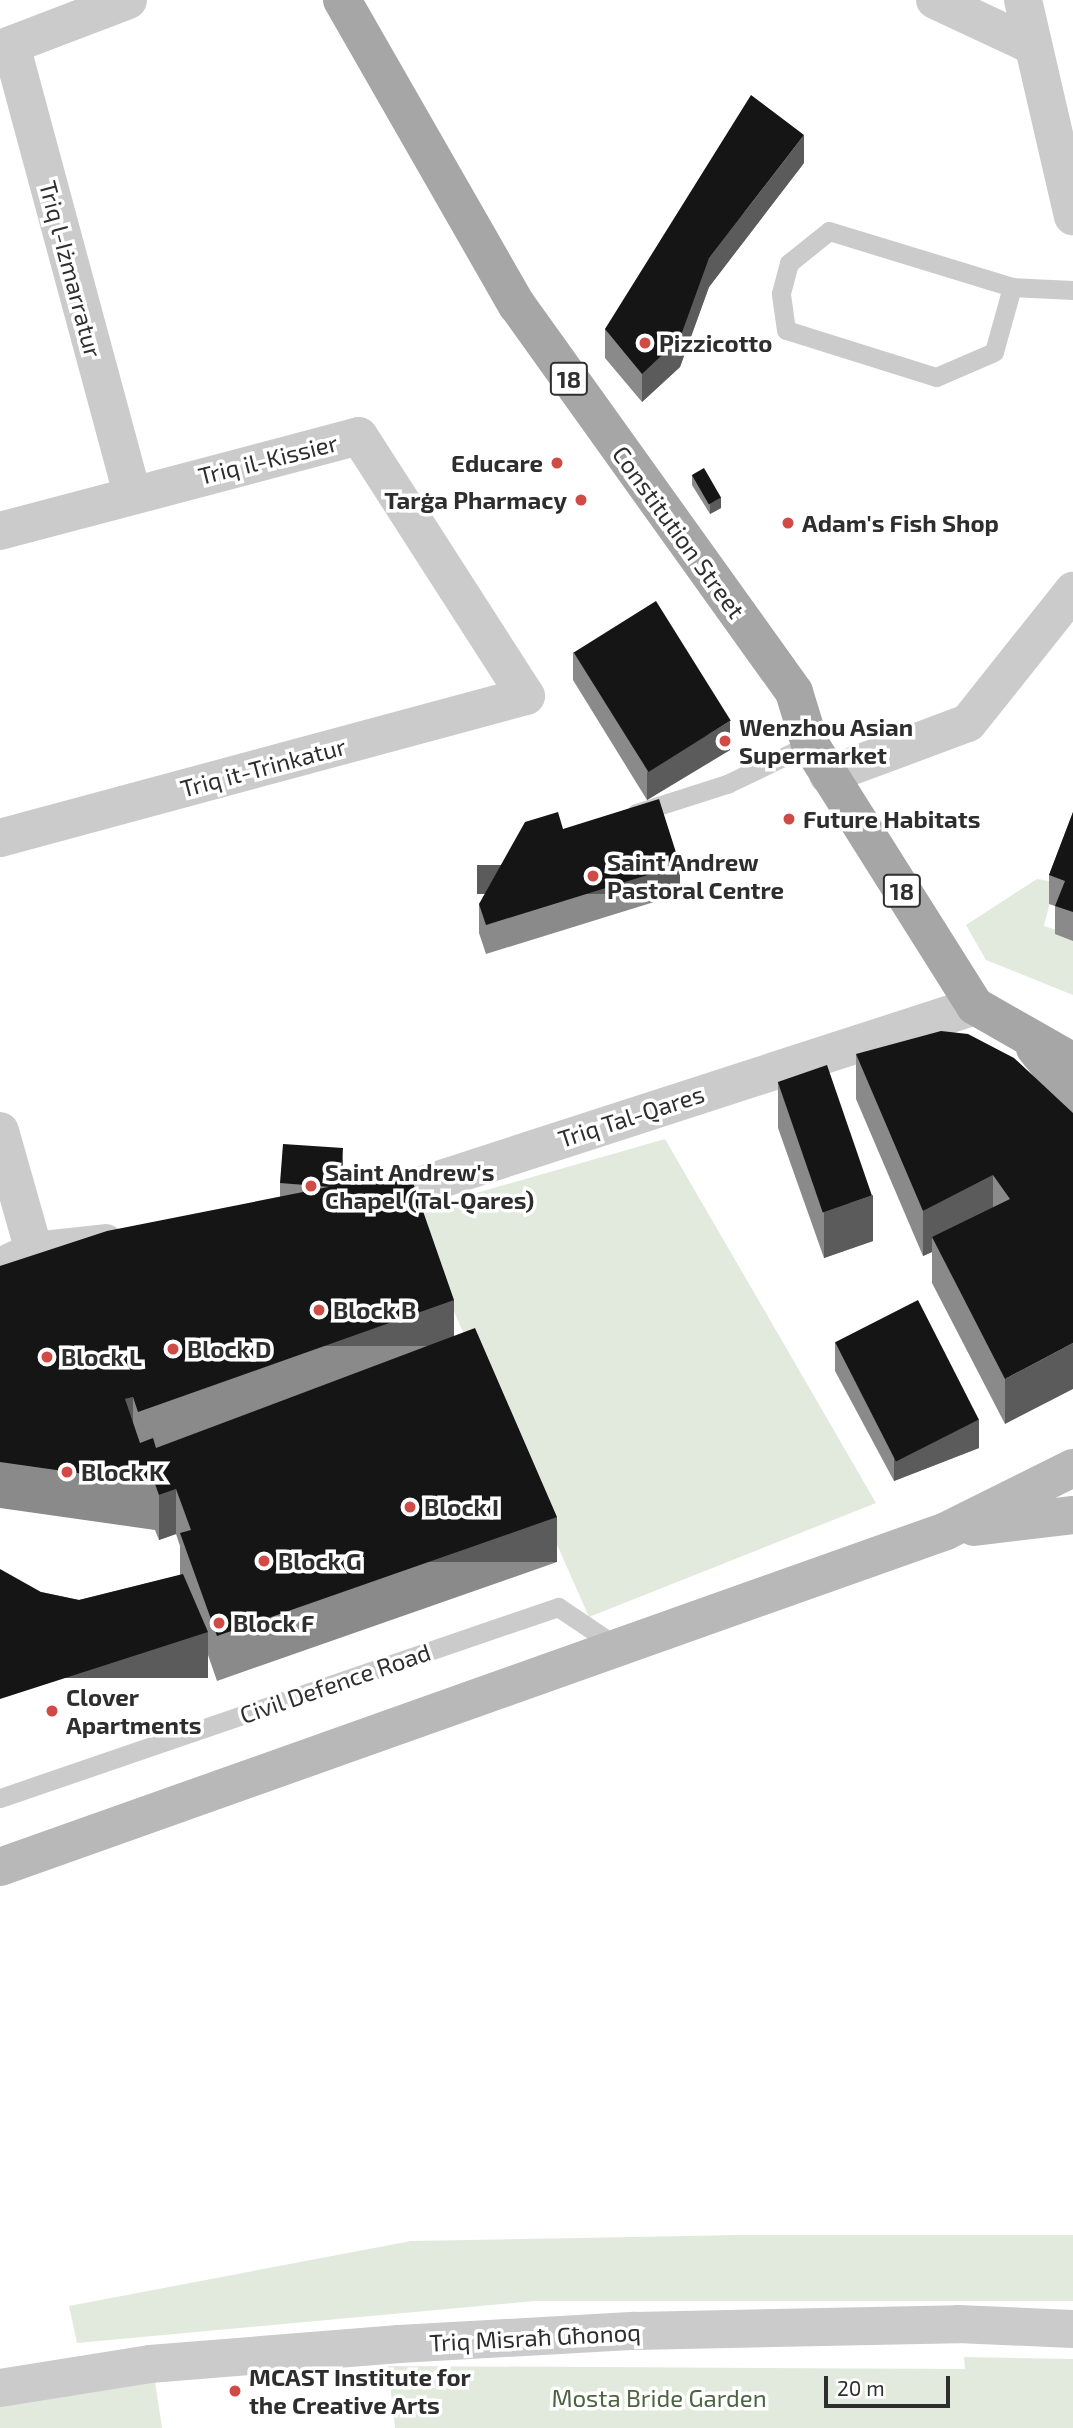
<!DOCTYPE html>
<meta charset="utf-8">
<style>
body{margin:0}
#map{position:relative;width:1073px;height:2428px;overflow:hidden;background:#fff;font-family:"Exo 2",sans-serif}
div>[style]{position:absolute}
.green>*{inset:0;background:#e2eadd}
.service>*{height:19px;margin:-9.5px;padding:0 9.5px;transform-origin:9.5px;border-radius:9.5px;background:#cbcbcb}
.minor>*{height:38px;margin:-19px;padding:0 19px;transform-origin:19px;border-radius:19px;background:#cbcbcb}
.secondary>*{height:38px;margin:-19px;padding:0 19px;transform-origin:19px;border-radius:19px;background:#b8b8b8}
.primary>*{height:38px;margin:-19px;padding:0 19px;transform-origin:19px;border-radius:19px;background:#a6a6a6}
.wall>*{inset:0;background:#8a8a8a}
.shaded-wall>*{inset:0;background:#5b5b5b;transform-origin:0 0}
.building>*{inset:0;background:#151515;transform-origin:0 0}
.dots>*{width:19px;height:19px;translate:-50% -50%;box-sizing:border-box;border:4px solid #fff;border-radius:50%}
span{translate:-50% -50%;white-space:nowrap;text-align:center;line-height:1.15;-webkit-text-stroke:7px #fff;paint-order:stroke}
.shield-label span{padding:2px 5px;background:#fff;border:2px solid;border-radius:5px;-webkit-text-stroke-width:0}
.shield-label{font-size:23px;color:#2e2e2e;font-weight:700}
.street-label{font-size:24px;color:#2e2e2e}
.poi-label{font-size:24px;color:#2e2e2e;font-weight:700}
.left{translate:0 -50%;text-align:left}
.right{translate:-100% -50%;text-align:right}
.park-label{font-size:24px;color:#4d6441}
.scale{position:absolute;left:824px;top:2376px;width:126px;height:32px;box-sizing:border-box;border:4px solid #2e2e2e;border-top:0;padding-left:9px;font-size:21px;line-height:24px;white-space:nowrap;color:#2e2e2e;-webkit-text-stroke:5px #fff;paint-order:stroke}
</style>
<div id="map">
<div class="green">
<i style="clip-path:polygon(1037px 879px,1055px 882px,1044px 926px,1073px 935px,1073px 995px,986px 960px,966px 925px)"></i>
<i style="clip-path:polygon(665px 1139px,876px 1503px,589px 1617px,410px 1212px)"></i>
<i style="clip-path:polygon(739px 2235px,1073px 2235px,1073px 2301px,535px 2301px,77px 2343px,69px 2306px,411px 2241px)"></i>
<i style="clip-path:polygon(964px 2357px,1073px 2359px,1073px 2428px,395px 2428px,388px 2366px,965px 2369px)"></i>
<i style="clip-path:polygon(155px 2381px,162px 2428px,0 2428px,0 2405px)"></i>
</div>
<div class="service">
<i style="left:1012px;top:287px;width:67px;rotate:105.5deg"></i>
<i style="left:994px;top:352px;width:63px;rotate:156.7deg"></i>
<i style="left:936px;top:377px;width:157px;rotate:-162.6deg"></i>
<i style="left:786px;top:330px;width:37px;rotate:-98deg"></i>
<i style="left:781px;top:293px;width:31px;rotate:-75deg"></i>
<i style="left:789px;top:263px;width:51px;rotate:-38.7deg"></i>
<i style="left:829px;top:231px;width:191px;rotate:17deg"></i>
<i style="left:1012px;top:287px;width:61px;rotate:2.8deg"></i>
<i style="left:636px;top:813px;width:96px;rotate:-17.7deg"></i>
<i style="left:727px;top:784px;width:92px;rotate:-25.7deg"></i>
<i style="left:0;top:1798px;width:590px;rotate:-18.9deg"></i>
<i style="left:558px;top:1607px;width:73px;rotate:33.9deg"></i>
</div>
<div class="minor">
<i style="left:935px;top:0;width:108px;rotate:25.1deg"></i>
<i style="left:1023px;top:0;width:222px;rotate:77deg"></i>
<i style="left:11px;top:45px;width:464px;rotate:74.9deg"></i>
<i style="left:0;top:49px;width:137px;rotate:-20.9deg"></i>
<i style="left:0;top:531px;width:371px;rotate:-14.8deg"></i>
<i style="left:359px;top:436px;width:309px;rotate:57.3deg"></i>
<i style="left:526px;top:696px;width:545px;rotate:164.89deg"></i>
<i style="left:828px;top:775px;width:149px;rotate:-20.4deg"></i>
<i style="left:968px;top:723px;width:169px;rotate:-51.5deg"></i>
<i style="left:0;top:1131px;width:125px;rotate:74.2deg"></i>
<i style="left:367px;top:1203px;width:639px;rotate:-17.95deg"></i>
<i style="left:0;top:1267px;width:38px;rotate:-25deg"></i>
<i style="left:34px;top:1251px;width:72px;rotate:-6.3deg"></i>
<i style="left:0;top:2388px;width:152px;rotate:-9.1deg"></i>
<i style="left:150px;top:2364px;width:250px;rotate:-4.6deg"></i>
<i style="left:399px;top:2344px;width:236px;rotate:-3.2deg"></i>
<i style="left:635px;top:2331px;width:323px;rotate:-1.2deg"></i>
<i style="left:958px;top:2324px;width:115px;rotate:2.5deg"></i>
</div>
<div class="secondary">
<i style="left:974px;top:1527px;width:100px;rotate:-6.9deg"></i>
<i style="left:0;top:1867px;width:1004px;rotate:-19.55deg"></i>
<i style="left:946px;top:1531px;width:142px;rotate:-26.4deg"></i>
</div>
<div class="primary">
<i style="left:342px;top:0;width:352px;rotate:60.2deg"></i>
<i style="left:517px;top:305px;width:476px;rotate:54.4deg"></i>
<i style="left:794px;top:692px;width:54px;rotate:72.9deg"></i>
<i style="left:810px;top:744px;width:310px;rotate:57.8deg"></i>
<i style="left:975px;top:1006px;width:113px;rotate:29.7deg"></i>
<i style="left:1035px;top:1048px;width:60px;rotate:51deg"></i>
</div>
<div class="wall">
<i style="clip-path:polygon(804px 163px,709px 287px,680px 367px,642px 402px,605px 358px,605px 329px)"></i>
<i style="clip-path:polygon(692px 475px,721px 508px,710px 514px,692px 485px)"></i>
<i style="clip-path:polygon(573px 652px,730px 750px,647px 800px,573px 680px)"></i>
<i style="clip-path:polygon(1073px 812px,1073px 941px,1055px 934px,1055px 906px,1049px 904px,1049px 875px)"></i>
<i style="clip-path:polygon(563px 829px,680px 894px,486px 954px,479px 933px,479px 904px)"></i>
<i style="clip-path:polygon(856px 1054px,1014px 1058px,1005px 1424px,932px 1283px,932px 1252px,923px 1256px,856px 1099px)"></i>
<i style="clip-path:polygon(778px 1082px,873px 1241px,824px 1258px,778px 1128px)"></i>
<i style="clip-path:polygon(343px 1168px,342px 1184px,454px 1336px,557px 1562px,217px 1681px,208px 1655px,208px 1678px,41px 1592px,79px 1600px,180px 1575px,180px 1546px,176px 1534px,159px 1540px,155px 1530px,0 1508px,0 1266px,280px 1197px,280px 1183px)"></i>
<i style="clip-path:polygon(835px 1342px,979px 1448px,894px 1481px,835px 1371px)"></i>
</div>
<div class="shaded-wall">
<i style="clip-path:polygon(804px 135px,804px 163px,709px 287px,680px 367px,642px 402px,642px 374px,709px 258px)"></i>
<i style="clip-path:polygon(721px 497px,721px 508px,710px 514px,710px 504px)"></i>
<i style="clip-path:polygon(730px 721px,730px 750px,647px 800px,647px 772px)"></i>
<i style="left:680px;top:865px;width:29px;height:203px;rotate:90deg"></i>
<i style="clip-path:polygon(343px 1148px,343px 1168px,340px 1207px,340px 1187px)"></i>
<i style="clip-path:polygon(993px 1175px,993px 1220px,932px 1237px,932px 1252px,923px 1256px,923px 1211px)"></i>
<i style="clip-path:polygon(873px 1195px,873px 1241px,824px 1258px,824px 1212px)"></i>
<i style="left:454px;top:1300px;width:46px;height:335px;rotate:90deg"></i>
<i style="clip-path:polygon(1073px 1343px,1073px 1389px,1005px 1424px,1005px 1379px)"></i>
<i style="clip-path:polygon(133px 1397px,133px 1442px,125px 1399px)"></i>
<i style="clip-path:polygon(979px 1419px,979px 1448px,894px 1481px,894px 1453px)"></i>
<i style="clip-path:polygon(176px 1489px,176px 1534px,159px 1540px,159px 1495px)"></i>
<i style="left:557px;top:1517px;width:45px;height:360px;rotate:90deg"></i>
<i style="left:208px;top:1632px;width:46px;height:219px;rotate:90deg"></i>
</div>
<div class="building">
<i style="clip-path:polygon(751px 95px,804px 135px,709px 258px,680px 338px,642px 374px,605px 329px)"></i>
<i style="left:704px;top:468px;width:34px;height:14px;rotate:60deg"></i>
<i style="left:656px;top:601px;width:141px;height:97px;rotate:58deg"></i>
<i style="clip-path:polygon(659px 799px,680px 865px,486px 925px,479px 904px,525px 822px,558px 812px,563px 829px)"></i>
<i style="clip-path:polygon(1073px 812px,1073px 912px,1055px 906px,1065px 881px,1049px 875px)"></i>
<i style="clip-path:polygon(941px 1031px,968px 1034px,1014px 1058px,1073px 1113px,1073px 1343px,1005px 1379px,932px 1237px,1010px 1199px,993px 1175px,923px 1211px,856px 1054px)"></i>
<i style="left:827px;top:1065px;width:138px;height:52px;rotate:71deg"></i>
<i style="clip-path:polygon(283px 1144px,343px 1148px,340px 1185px,331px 1187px,280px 1183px)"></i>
<i style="clip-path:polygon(409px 1171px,454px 1300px,138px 1412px,133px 1397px,125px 1399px,140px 1443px,153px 1438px,156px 1448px,475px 1328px,557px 1517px,217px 1636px,180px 1533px,191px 1530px,176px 1489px,159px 1495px,155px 1484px,0 1462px,0 1266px,107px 1231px)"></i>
<i style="left:918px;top:1300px;width:134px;height:93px;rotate:63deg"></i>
<i style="clip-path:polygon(0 1569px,41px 1592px,79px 1600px,183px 1574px,208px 1632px,0 1699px)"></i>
</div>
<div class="dots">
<i style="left:645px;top:343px;background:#d04b45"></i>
<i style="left:557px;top:463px;background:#d04b45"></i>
<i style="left:581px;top:500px;background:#d04b45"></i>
<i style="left:788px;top:523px;background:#d04b45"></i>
<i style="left:725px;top:741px;background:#d04b45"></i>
<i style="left:789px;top:819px;background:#d04b45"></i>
<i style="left:593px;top:876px;background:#d04b45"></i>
<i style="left:311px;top:1186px;background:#d04b45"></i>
<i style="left:319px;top:1310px;background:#d04b45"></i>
<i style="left:173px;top:1349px;background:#d04b45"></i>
<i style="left:47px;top:1357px;background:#d04b45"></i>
<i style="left:67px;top:1472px;background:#d04b45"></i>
<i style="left:410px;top:1507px;background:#d04b45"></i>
<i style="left:264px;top:1561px;background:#d04b45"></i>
<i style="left:219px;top:1623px;background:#d04b45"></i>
<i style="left:52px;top:1711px;background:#d04b45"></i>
<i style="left:235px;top:2391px;background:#d04b45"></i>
</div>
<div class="shield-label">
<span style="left:569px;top:379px">18</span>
<span style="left:902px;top:891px">18</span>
</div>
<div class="street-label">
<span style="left:71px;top:269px;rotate:75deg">Triq l-Iżmarratur</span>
<span style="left:268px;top:459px;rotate:-14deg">Triq il-Kissier</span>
<span style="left:679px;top:532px;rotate:54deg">Constitution Street</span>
<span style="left:263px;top:767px;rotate:-15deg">Triq it-Trinkatur</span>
<span style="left:631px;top:1116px;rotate:-18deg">Triq Tal-Qares</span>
<span style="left:335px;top:1683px;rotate:-19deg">Civil Defence Road</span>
<span style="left:535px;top:2337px;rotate:-3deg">Triq Misraħ Għonoq</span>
</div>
<div class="poi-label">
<span class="left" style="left:659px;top:343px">Pizzicotto</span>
<span class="right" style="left:543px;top:463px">Educare</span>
<span class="right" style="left:567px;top:500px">Tarġa Pharmacy</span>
<span class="left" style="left:802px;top:523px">Adam's Fish Shop</span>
<span class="left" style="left:739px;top:741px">Wenzhou Asian<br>Supermarket</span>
<span class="left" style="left:803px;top:819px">Future Habitats</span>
<span class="left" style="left:607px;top:876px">Saint Andrew<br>Pastoral Centre</span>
<span class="left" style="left:325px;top:1186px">Saint Andrew's<br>Chapel (Tal-Qares)</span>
<span class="left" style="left:333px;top:1310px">Block B</span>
<span class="left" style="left:187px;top:1349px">Block D</span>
<span class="left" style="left:61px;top:1357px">Block L</span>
<span class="left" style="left:81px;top:1472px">Block K</span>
<span class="left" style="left:424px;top:1507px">Block I</span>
<span class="left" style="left:278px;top:1561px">Block G</span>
<span class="left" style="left:233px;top:1623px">Block F</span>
<span class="left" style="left:66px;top:1711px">Clover<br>Apartments</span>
<span class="left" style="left:249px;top:2391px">MCAST Institute for<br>the Creative Arts</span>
</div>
<div class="park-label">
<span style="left:659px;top:2398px">Mosta Bride Garden</span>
</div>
<div class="scale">20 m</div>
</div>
